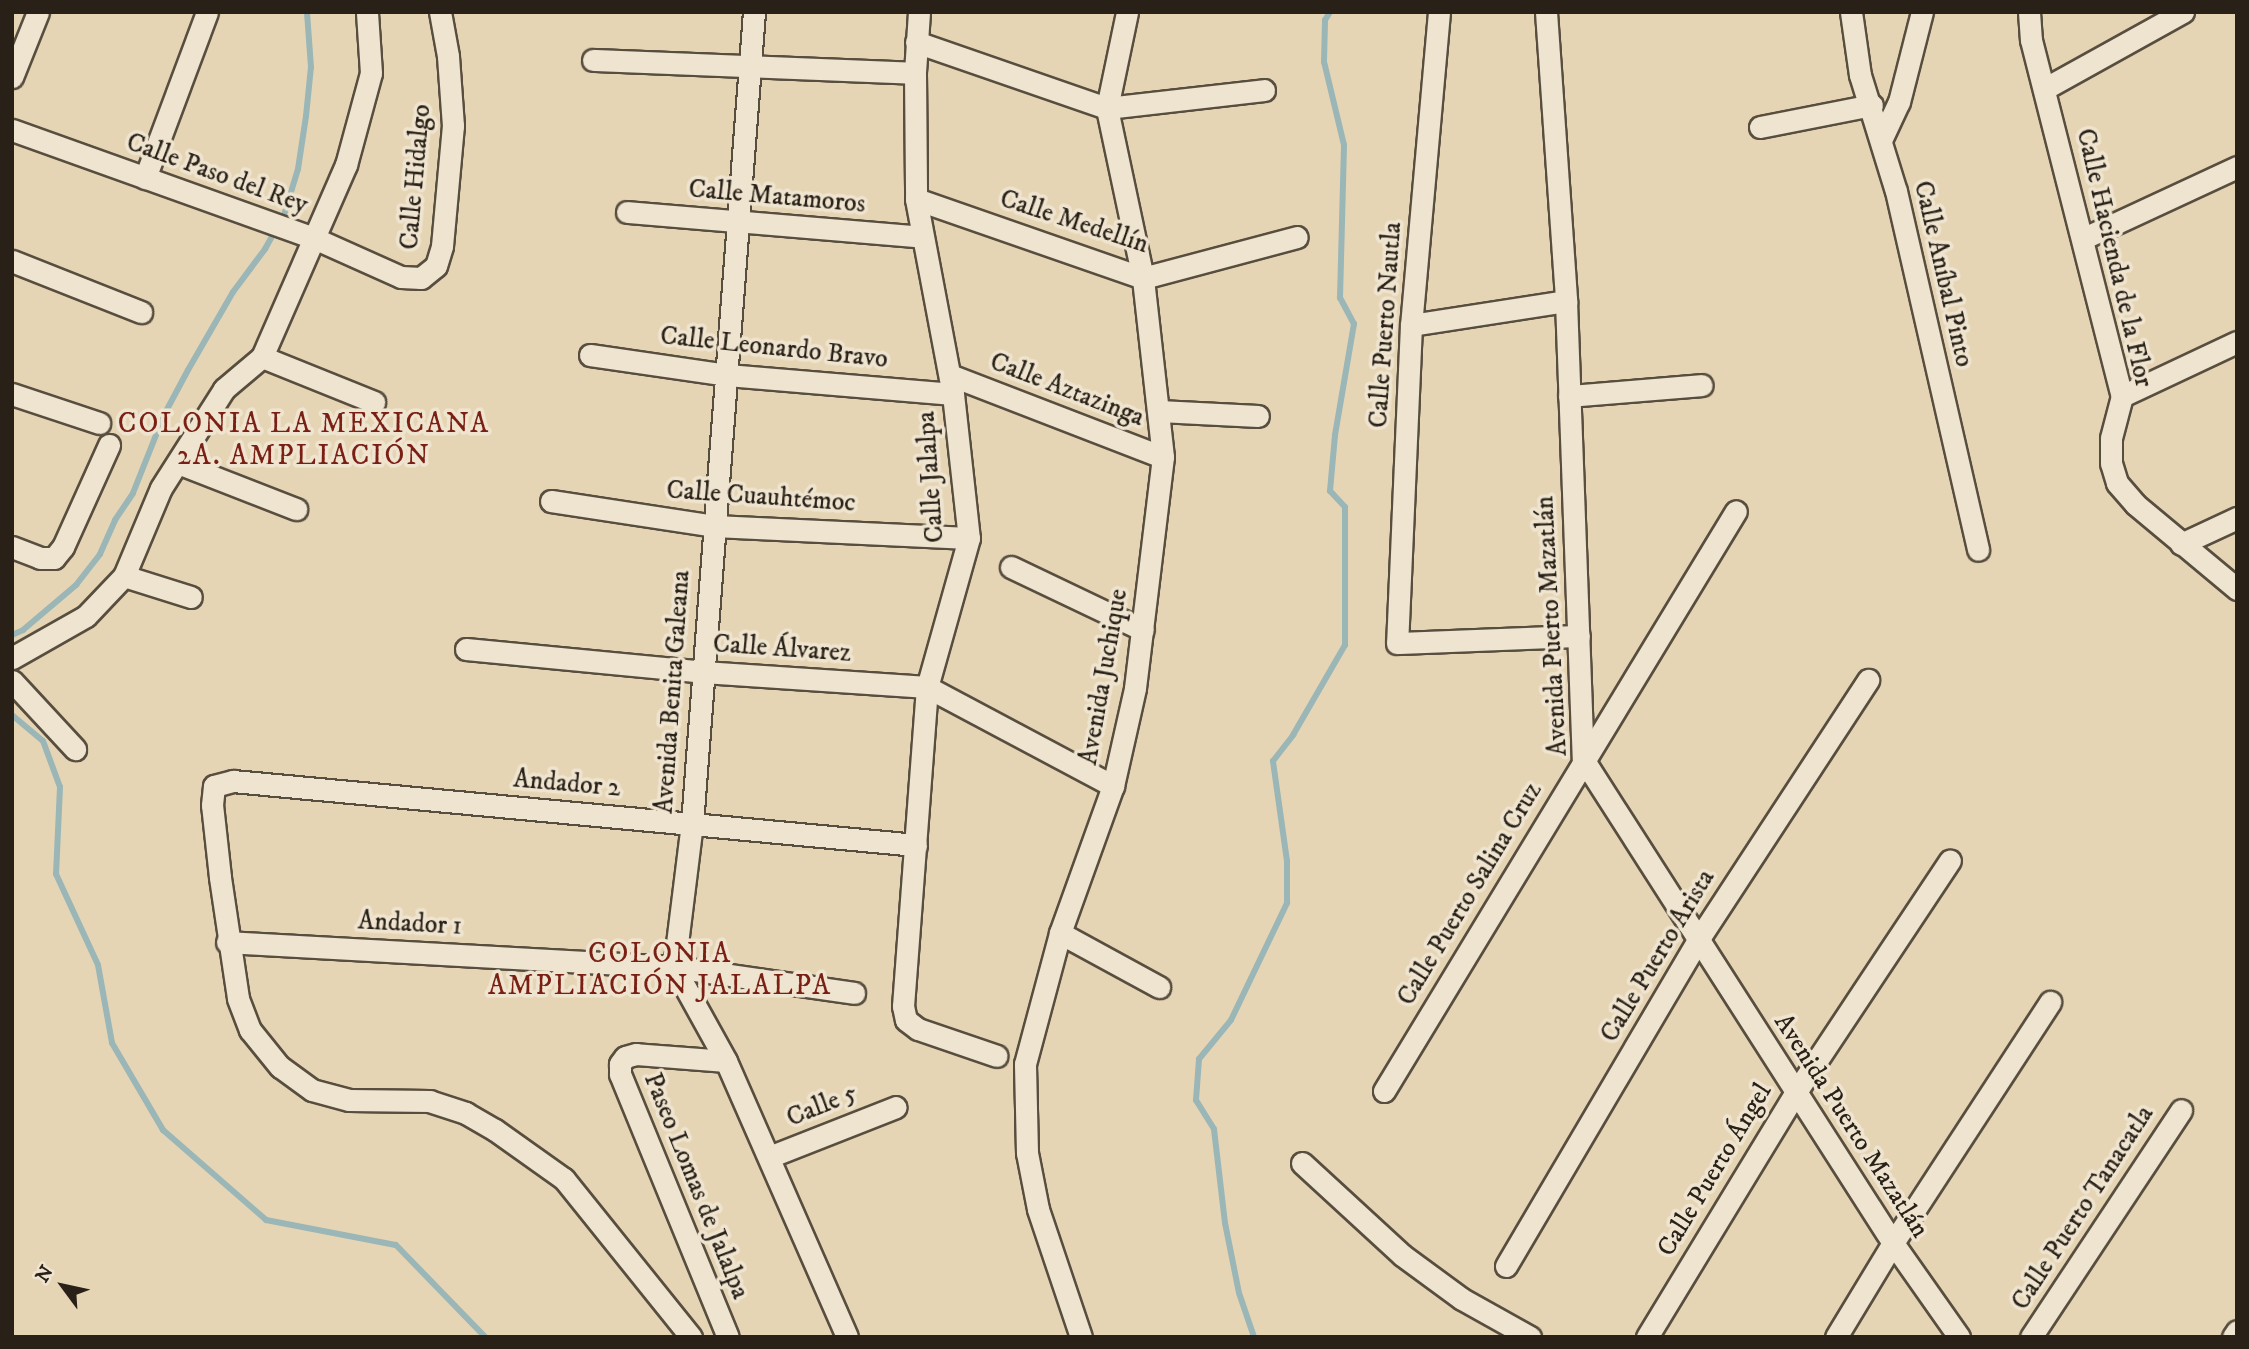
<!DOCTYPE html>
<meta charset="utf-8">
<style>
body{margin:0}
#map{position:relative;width:2249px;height:1349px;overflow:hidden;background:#e6d5b5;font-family:"IM FELL DW Pica",serif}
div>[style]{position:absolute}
.stream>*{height:6px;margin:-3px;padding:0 3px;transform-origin:3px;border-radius:3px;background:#9ab6b7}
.roads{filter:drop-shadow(2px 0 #584e3f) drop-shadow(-2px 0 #584e3f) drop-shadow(0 2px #584e3f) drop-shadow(0 -2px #584e3f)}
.minor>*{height:21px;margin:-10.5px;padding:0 10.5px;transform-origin:10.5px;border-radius:10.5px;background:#efe4cf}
span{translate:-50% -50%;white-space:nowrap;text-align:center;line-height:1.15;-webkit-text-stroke:7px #efe4cf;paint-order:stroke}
.street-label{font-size:26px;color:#292118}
.neighbourhood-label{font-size:28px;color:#7a1f14;letter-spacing:2px}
.frame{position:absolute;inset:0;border:14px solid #292118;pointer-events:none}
.north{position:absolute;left:28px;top:1251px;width:70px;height:70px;-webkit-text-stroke:5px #efe4cf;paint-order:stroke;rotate:303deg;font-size:19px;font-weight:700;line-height:28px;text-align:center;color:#292118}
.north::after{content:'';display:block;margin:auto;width:24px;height:32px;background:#292118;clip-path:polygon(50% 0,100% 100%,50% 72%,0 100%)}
</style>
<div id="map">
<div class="stream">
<i style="left:12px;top:635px;width:12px;rotate:-24deg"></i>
<i style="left:23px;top:630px;width:70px;rotate:-40.3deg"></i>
<i style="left:76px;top:585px;width:39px;rotate:-52deg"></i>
<i style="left:100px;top:554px;width:37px;rotate:-66deg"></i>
<i style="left:115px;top:520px;width:32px;rotate:-56deg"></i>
<i style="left:133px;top:493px;width:84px;rotate:-68.3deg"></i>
<i style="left:164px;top:415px;width:51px;rotate:-61.9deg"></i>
<i style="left:188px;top:370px;width:90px;rotate:-60deg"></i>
<i style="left:233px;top:292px;width:54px;rotate:-53.3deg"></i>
<i style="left:265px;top:249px;width:39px;rotate:-61deg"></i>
<i style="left:284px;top:215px;width:48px;rotate:-73.1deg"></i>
<i style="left:298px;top:169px;width:54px;rotate:-81.4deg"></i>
<i style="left:306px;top:116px;width:49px;rotate:-84.2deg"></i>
<i style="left:311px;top:67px;width:55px;rotate:-94.2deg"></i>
<i style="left:12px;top:715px;width:40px;rotate:40deg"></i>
<i style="left:43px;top:741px;width:49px;rotate:69.7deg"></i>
<i style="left:60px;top:787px;width:87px;rotate:92.6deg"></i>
<i style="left:56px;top:874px;width:100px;rotate:65.2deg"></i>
<i style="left:98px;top:965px;width:79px;rotate:79.8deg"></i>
<i style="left:112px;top:1043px;width:101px;rotate:59.6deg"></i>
<i style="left:163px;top:1130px;width:137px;rotate:41.1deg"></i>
<i style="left:266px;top:1220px;width:132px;rotate:10.9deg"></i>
<i style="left:396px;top:1245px;width:128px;rotate:45.9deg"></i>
<i style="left:1254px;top:1337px;width:46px;rotate:-108.8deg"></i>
<i style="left:1239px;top:1293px;width:71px;rotate:-101.3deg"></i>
<i style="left:1225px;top:1223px;width:95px;rotate:-96.7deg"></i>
<i style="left:1214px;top:1129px;width:34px;rotate:-122deg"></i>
<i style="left:1196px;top:1100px;width:41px;rotate:-85.8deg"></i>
<i style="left:1199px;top:1059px;width:50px;rotate:-50.6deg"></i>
<i style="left:1231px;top:1020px;width:130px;rotate:-64.4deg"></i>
<i style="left:1287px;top:903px;width:42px;rotate:-90deg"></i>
<i style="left:1287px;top:861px;width:101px;rotate:-98deg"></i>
<i style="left:1273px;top:761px;width:33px;rotate:-52deg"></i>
<i style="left:1293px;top:735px;width:104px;rotate:-60deg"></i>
<i style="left:1345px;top:645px;width:138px;rotate:-90deg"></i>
<i style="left:1345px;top:507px;width:22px;rotate:-133deg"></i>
<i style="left:1330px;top:491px;width:56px;rotate:-84.9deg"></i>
<i style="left:1335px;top:435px;width:113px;rotate:-80.3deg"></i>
<i style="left:1354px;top:324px;width:30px;rotate:-118deg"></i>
<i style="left:1340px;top:298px;width:153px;rotate:-88.5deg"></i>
<i style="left:1344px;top:145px;width:85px;rotate:-103.5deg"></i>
<i style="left:1324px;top:62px;width:42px;rotate:-88.6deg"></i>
<i style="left:1325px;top:20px;width:9px;rotate:-58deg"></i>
</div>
<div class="roads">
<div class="minor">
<i style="left:754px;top:12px;width:813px;rotate:94.37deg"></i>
<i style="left:692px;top:823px;width:145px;rotate:97.1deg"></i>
<i style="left:674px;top:967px;width:107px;rotate:61deg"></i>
<i style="left:726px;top:1061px;width:301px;rotate:66.3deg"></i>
<i style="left:919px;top:12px;width:61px;rotate:93.8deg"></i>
<i style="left:915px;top:73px;width:126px;rotate:89.5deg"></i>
<i style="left:916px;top:199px;width:198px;rotate:79.3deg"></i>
<i style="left:953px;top:394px;width:145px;rotate:83.7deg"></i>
<i style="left:969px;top:538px;width:155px;rotate:105.7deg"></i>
<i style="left:927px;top:687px;width:320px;rotate:94.3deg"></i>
<i style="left:903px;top:1006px;width:14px;rotate:78deg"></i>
<i style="left:906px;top:1020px;width:15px;rotate:37deg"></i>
<i style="left:918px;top:1029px;width:83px;rotate:18.9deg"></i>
<i style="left:1439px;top:12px;width:314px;rotate:95.1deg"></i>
<i style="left:1411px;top:325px;width:318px;rotate:92.5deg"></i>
<i style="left:1397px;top:643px;width:182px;rotate:-2.2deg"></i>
<i style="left:1546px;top:12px;width:290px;rotate:86deg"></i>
<i style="left:1566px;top:301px;width:458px;rotate:87.9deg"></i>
<i style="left:1583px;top:759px;width:575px;rotate:57.36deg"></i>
<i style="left:1893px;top:1243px;width:115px;rotate:54.9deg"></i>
<i style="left:1851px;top:12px;width:64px;rotate:81.9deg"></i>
<i style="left:1860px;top:75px;width:121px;rotate:72.8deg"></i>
<i style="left:1896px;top:191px;width:368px;rotate:77.1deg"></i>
<i style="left:2029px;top:12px;width:28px;rotate:86deg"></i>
<i style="left:2031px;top:40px;width:367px;rotate:75.7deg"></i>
<i style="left:2122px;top:396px;width:43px;rotate:104.7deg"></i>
<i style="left:2111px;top:438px;width:25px;rotate:90deg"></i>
<i style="left:2111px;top:463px;width:21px;rotate:73deg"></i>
<i style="left:2117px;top:483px;width:28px;rotate:49deg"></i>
<i style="left:2135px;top:504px;width:133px;rotate:39.8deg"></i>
<i style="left:916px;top:42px;width:202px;rotate:19.1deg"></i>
<i style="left:1107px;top:108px;width:158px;rotate:-6.5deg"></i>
<i style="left:593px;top:60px;width:322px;rotate:2.3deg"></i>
<i style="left:12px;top:77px;width:70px;rotate:-68.2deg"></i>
<i style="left:2044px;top:89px;width:159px;rotate:-29deg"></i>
<i style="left:1760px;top:127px;width:114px;rotate:-11.1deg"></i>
<i style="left:12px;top:130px;width:323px;rotate:19.7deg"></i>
<i style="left:316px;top:239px;width:93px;rotate:24.1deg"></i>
<i style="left:401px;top:277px;width:20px;rotate:3deg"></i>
<i style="left:421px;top:278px;width:19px;rotate:-39deg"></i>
<i style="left:436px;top:266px;width:21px;rotate:-73deg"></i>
<i style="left:442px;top:246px;width:121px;rotate:-84.8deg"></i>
<i style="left:453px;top:126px;width:70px;rotate:-94.1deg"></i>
<i style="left:448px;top:56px;width:45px;rotate:-100.3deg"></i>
<i style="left:1882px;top:138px;width:40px;rotate:-65deg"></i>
<i style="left:1899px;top:102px;width:93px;rotate:-75.7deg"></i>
<i style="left:145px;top:178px;width:177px;rotate:-69.5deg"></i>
<i style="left:916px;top:199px;width:240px;rotate:19.2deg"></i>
<i style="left:1143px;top:278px;width:159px;rotate:-14.9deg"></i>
<i style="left:627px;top:212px;width:296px;rotate:4.8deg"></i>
<i style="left:2084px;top:238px;width:169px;rotate:-24.9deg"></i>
<i style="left:12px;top:261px;width:139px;rotate:21.6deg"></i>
<i style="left:1411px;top:325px;width:157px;rotate:-8.8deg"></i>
<i style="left:590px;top:355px;width:138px;rotate:8.3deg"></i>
<i style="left:727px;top:375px;width:227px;rotate:4.8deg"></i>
<i style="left:262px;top:357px;width:121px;rotate:21.9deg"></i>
<i style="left:950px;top:375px;width:228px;rotate:21.1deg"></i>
<i style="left:12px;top:394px;width:92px;rotate:18.4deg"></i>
<i style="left:1569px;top:396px;width:133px;rotate:-4.7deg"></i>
<i style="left:2122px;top:396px;width:127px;rotate:-25.2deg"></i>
<i style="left:1159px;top:411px;width:99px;rotate:2.9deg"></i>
<i style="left:178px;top:463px;width:127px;rotate:21.3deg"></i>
<i style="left:551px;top:501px;width:165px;rotate:8.7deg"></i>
<i style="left:714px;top:526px;width:255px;rotate:2.7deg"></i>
<i style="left:2181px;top:544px;width:62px;rotate:-24.9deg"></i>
<i style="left:12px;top:547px;width:30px;rotate:21deg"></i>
<i style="left:40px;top:558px;width:14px"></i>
<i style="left:54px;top:558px;width:14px;rotate:-51deg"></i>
<i style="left:63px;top:547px;width:112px;rotate:-65.7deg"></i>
<i style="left:1011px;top:567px;width:146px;rotate:25.5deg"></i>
<i style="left:124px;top:576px;width:70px;rotate:17.4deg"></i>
<i style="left:466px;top:649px;width:238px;rotate:5.5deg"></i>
<i style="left:703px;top:672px;width:225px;rotate:3.8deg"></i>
<i style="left:927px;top:687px;width:211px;rotate:28deg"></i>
<i style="left:12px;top:658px;width:85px;rotate:-29.6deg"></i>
<i style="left:86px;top:616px;width:55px;rotate:-46.5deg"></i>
<i style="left:124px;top:576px;width:95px;rotate:-67.2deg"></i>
<i style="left:161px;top:488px;width:117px;rotate:-57.5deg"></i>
<i style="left:224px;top:389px;width:50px;rotate:-40.1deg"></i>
<i style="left:262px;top:357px;width:210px;rotate:-66.4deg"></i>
<i style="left:346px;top:165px;width:95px;rotate:-74.8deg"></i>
<i style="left:371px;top:73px;width:61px;rotate:-93.8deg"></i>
<i style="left:12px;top:681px;width:93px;rotate:47.2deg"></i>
<i style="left:1060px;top:933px;width:113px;rotate:28.6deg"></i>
<i style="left:227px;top:942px;width:448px;rotate:3.2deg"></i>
<i style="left:674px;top:967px;width:182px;rotate:8.2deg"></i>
<i style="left:726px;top:1061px;width:90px;rotate:-175.6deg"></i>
<i style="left:636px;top:1054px;width:11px;rotate:165deg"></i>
<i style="left:625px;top:1057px;width:9px;rotate:126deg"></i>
<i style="left:620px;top:1064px;width:10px;rotate:90deg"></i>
<i style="left:620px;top:1074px;width:284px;rotate:67.7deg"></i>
<i style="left:1384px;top:1091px;width:678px;rotate:-58.75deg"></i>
<i style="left:769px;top:1157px;width:136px;rotate:-21.5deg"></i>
<i style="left:1302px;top:1163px;width:136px;rotate:42.6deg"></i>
<i style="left:1402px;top:1255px;width:74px;rotate:36.3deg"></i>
<i style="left:1462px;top:1299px;width:78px;rotate:29.2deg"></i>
<i style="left:1506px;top:1266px;width:378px;rotate:-59.5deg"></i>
<i style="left:1698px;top:940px;width:311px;rotate:-56.8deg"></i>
<i style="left:691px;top:1337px;width:203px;rotate:-128.8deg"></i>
<i style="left:564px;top:1179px;width:85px;rotate:-144.6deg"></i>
<i style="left:495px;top:1130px;width:34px;rotate:-150deg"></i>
<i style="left:466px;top:1113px;width:38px;rotate:-162deg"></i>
<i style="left:430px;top:1101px;width:81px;rotate:-179.3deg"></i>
<i style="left:349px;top:1100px;width:38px;rotate:-165deg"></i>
<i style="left:312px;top:1090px;width:39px;rotate:-144deg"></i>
<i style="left:280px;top:1067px;width:48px;rotate:-129deg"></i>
<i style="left:250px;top:1030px;width:34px;rotate:-111deg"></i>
<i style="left:238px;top:998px;width:122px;rotate:-98.5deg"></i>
<i style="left:220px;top:877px;width:72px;rotate:-96.3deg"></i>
<i style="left:212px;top:805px;width:19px;rotate:-84deg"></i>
<i style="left:214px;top:786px;width:20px;rotate:-15deg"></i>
<i style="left:233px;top:781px;width:686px;rotate:5.35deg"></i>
<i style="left:1081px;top:1337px;width:135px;rotate:-108.6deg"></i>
<i style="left:1038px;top:1209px;width:57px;rotate:-101.1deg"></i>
<i style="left:1027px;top:1153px;width:89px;rotate:-91.3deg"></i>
<i style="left:1025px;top:1064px;width:136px;rotate:-75deg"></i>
<i style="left:1060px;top:933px;width:156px;rotate:-70.2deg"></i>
<i style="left:1113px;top:786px;width:100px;rotate:-77.3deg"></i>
<i style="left:1135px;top:688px;width:233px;rotate:-83.1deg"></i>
<i style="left:1163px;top:457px;width:180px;rotate:-96.4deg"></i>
<i style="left:1143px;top:278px;width:174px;rotate:-102deg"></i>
<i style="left:1107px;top:108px;width:98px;rotate:-78.2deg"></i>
<i style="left:1647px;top:1337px;width:287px;rotate:-58.7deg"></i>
<i style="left:1796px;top:1092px;width:278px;rotate:-56.4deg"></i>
<i style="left:1836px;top:1337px;width:110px;rotate:-58.8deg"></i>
<i style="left:1893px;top:1243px;width:288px;rotate:-56.9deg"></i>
<i style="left:2031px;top:1337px;width:272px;rotate:-56.5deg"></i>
<i style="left:2233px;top:1337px;width:7px;rotate:-56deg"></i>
</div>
</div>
<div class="street-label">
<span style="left:217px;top:174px;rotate:20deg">Calle Paso del Rey</span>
<span style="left:416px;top:177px;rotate:-85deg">Calle Hidalgo</span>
<span style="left:777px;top:197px;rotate:5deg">Calle Matamoros</span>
<span style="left:1074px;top:222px;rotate:18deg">Calle Medellín</span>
<span style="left:2114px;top:258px;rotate:77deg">Calle Hacienda de la Flor</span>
<span style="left:1943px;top:274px;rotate:77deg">Calle Aníbal Pinto</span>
<span style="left:1386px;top:325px;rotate:-86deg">Calle Puerto Nautla</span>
<span style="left:774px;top:348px;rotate:6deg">Calle Leonardo Bravo</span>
<span style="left:1067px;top:390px;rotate:21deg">Calle Aztazinga</span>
<span style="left:931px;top:477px;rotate:-94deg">Calle Jalalpa</span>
<span style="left:761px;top:497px;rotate:4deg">Calle Cuauhtémoc</span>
<span style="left:1552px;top:626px;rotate:-93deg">Avenida Puerto Mazatlán</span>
<span style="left:782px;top:649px;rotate:4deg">Calle Álvarez</span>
<span style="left:1104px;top:677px;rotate:-80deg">Avenida Juchique</span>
<span style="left:673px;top:692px;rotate:-86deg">Avenida Benita Galeana</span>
<span style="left:567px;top:784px;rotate:5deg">Andador 2</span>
<span style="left:1470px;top:894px;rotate:-59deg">Calle Puerto Salina Cruz</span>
<span style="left:410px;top:924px;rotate:3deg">Andador 1</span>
<span style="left:1658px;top:956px;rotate:-59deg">Calle Puerto Arista</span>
<span style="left:822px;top:1106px;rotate:-22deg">Calle 5</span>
<span style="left:1851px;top:1126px;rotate:57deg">Avenida Puerto Mazatlán</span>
<span style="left:1715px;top:1170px;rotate:-59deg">Calle Puerto Ángel</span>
<span style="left:696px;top:1186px;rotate:68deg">Paseo Lomas de Jalalpa</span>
<span style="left:2083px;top:1208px;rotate:-57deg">Calle Puerto Tanacatla</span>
</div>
<div class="neighbourhood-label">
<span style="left:304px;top:440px">COLONIA LA MEXICANA<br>2A. AMPLIACIÓN</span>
<span style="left:660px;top:970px">COLONIA<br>AMPLIACIÓN JALALPA</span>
</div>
<div class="frame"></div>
<div class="north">N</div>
</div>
